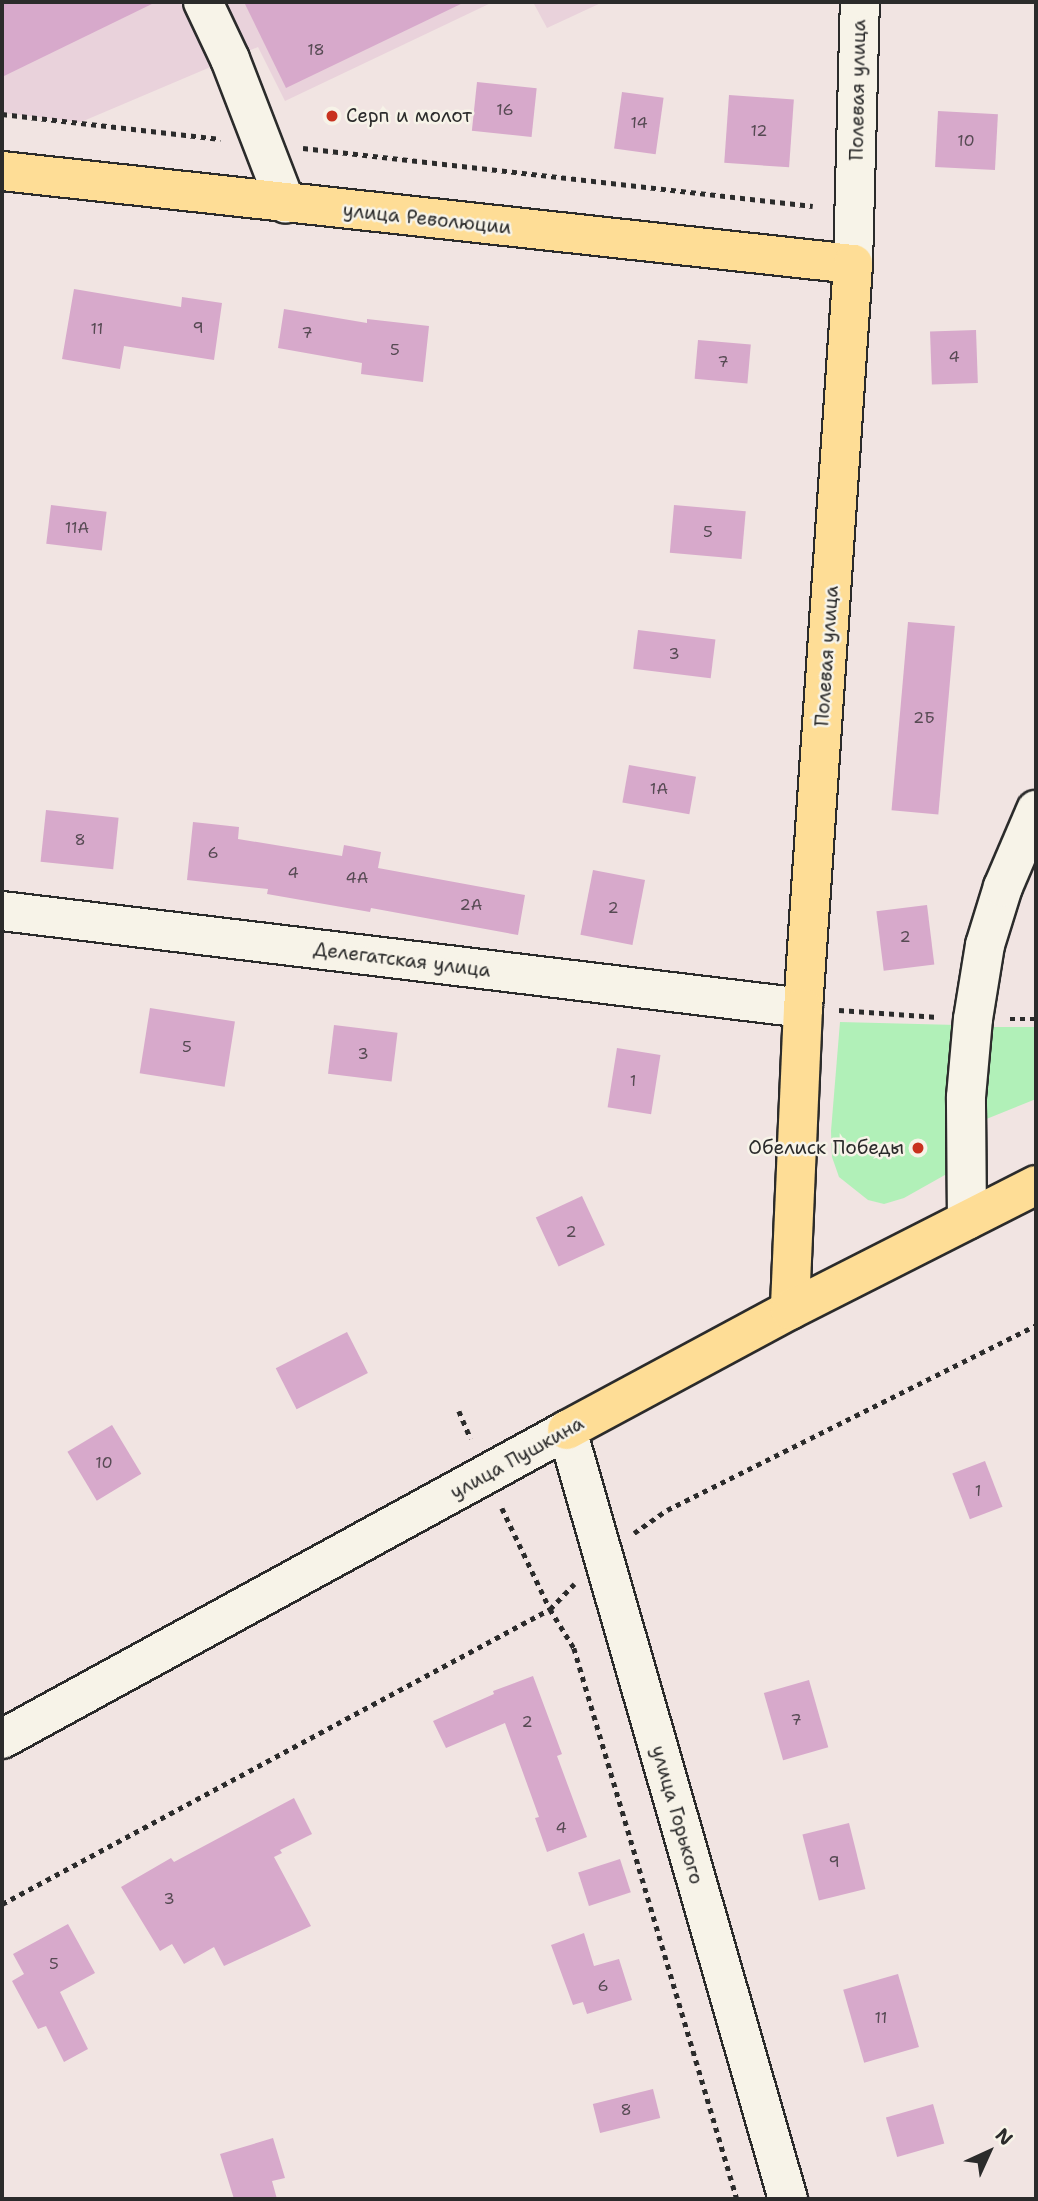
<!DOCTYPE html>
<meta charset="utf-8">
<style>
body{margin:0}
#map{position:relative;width:1038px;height:2201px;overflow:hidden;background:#f1e4e2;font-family:"Shantell Sans",sans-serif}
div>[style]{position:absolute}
.built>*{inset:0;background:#e9d2db}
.green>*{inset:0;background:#b1f0b8}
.building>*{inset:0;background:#d7a9cb;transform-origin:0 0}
.path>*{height:4.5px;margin-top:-2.25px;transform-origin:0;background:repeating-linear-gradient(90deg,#2b2b2b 0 5px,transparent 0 10px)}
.roads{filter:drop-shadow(2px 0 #2b2b2b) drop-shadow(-2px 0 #2b2b2b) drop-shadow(0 2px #2b2b2b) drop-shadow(0 -2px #2b2b2b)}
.minor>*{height:38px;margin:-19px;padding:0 19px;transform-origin:19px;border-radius:19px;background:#f7f3e8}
.major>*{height:38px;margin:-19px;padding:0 19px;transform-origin:19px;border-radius:19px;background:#fedd96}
.dots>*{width:19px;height:19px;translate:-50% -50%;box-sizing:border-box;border:4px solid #f7f3e8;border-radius:50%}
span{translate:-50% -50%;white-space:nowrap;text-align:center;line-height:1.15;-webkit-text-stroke:5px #f7f3e8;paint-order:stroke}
.number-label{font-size:16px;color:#564a53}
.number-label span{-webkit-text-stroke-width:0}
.street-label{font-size:19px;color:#2b2b2b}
.poi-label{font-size:19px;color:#2b2b2b}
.left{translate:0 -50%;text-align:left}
.right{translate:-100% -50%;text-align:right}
.frame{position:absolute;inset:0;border:4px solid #2b2b2b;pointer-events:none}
.north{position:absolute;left:954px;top:2117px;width:70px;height:70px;-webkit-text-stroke:5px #f7f3e8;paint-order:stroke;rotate:45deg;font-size:19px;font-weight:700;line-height:28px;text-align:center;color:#2b2b2b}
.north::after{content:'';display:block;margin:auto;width:24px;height:32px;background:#2b2b2b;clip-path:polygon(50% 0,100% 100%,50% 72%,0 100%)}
</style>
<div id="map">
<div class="built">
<i style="clip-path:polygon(2px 2px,493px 2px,285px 101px,258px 47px,81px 122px,2px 113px)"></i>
<i style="clip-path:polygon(533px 2px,603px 2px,547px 28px)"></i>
</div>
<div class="green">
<i style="clip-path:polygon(840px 1022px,957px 1025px,952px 1171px,904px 1198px,884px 1204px,868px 1200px,839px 1177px,832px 1157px,831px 1131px)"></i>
<i style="clip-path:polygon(986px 1027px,1036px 1027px,1036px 1099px,979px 1122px)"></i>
</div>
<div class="building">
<i style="clip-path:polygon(2px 2px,156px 2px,2px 77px)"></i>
<i style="clip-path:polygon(244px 2px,465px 2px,286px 88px)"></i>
<i style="left:477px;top:82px;width:60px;height:49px;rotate:6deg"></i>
<i style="left:622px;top:92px;width:42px;height:57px;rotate:8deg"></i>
<i style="left:729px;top:95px;width:65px;height:68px;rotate:4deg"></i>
<i style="left:938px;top:111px;width:60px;height:56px;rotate:3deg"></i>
<i style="clip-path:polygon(74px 289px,181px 307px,182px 297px,222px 303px,214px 360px,124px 346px,120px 369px,62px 359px)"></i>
<i style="clip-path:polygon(284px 309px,367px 323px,367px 319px,429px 326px,423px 382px,361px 374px,362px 363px,278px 348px)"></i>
<i style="left:976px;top:330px;width:53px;height:46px;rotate:88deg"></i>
<i style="left:698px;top:340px;width:53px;height:39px;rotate:5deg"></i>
<i style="left:51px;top:505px;width:56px;height:39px;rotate:7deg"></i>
<i style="left:674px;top:505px;width:72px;height:48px;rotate:5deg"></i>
<i style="left:908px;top:622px;width:47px;height:189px;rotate:5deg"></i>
<i style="left:638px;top:630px;width:78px;height:39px;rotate:7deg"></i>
<i style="left:629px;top:765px;width:68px;height:38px;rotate:10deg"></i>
<i style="left:46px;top:810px;width:73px;height:52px;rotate:6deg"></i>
<i style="clip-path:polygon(193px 822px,239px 827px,238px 839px,342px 856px,344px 845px,381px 852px,378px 868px,525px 895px,518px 935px,371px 908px,370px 912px,267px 894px,268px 889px,187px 880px)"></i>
<i style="left:593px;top:870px;width:53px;height:66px;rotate:11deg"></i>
<i style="left:927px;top:905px;width:60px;height:51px;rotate:83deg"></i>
<i style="left:150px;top:1008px;width:86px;height:66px;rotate:9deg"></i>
<i style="left:334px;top:1025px;width:64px;height:49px;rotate:7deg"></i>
<i style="left:617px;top:1048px;width:44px;height:60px;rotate:9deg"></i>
<i style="left:582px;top:1196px;width:54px;height:51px;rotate:65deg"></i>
<i style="left:347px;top:1332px;width:46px;height:80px;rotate:63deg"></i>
<i style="left:112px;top:1425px;width:57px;height:52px;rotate:59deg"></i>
<i style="left:985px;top:1461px;width:49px;height:35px;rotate:69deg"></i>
<i style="clip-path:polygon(533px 1676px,562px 1754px,557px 1756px,587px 1837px,547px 1852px,535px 1818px,539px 1817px,505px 1723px,446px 1748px,433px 1721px,494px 1694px,493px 1691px)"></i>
<i style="left:809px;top:1680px;width:70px;height:47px;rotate:74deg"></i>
<i style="clip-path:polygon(294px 1798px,312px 1834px,280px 1850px,282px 1853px,274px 1857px,311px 1926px,224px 1966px,214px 1947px,184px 1964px,172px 1944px,160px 1951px,121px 1887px,171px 1858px,174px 1862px)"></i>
<i style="left:849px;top:1823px;width:68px;height:48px;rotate:76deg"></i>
<i style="left:620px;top:1859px;width:35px;height:44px;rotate:72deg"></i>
<i style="clip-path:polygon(68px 1924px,95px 1973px,60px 1992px,88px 2049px,64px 2062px,46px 2026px,38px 2029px,12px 1981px,24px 1974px,13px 1954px)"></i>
<i style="clip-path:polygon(584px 1933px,594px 1966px,619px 1959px,632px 2000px,587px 2014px,583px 2002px,573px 2005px,551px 1945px)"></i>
<i style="left:898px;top:1974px;width:76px;height:57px;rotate:74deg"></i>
<i style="left:653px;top:2089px;width:30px;height:62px;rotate:76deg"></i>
<i style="left:933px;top:2104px;width:41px;height:49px;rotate:74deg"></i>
<i style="clip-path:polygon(273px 2138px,285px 2178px,272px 2181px,277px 2199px,234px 2199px,220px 2154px)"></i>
</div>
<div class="path">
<i style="left:2px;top:114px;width:220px;rotate:6.5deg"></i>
<i style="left:303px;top:148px;width:513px;rotate:6.49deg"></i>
<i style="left:839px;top:1010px;width:99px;rotate:4deg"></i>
<i style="left:1010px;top:1019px;width:26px"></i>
<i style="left:459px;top:1411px;width:30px;rotate:67deg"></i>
<i style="left:502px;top:1508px;width:112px;rotate:64.6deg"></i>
<i style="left:550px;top:1609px;width:46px;rotate:58.4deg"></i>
<i style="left:574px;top:1648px;width:575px;rotate:73.52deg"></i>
<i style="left:634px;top:1533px;width:40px;rotate:-34.9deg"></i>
<i style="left:667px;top:1510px;width:413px;rotate:-26.6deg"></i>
<i style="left:2px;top:1904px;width:622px;rotate:-28.29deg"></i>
<i style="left:550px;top:1609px;width:35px;rotate:-46deg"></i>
</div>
<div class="roads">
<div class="minor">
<i style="left:203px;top:2px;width:63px;rotate:64.7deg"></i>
<i style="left:230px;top:59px;width:155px;rotate:68.9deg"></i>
<i style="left:853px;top:264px;width:262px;rotate:-88.5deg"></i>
<i style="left:2px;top:911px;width:807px;rotate:6.9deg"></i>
<i style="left:967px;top:1220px;width:123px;rotate:-90.5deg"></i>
<i style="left:966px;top:1097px;width:78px;rotate:-84.9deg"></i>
<i style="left:973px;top:1019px;width:75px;rotate:-80.8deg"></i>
<i style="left:985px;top:945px;width:61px;rotate:-72.8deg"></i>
<i style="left:1003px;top:887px;width:84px;rotate:-66.8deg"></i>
<i style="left:2px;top:1739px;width:644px;rotate:-28.67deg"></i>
<i style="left:567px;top:1430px;width:800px;rotate:73.97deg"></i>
</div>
<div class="major">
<i style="left:2px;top:171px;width:856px;rotate:6.24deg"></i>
<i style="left:853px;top:264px;width:746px;rotate:93.84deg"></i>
<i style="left:803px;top:1008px;width:302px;rotate:92.5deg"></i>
<i style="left:567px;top:1430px;width:253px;rotate:-28.3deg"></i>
<i style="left:790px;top:1310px;width:276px;rotate:-26.9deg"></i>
</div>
</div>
<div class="dots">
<i style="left:332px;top:116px;background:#c8321e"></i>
<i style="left:918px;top:1148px;background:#c8321e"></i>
</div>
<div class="number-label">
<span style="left:316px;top:50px">18</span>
<span style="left:505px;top:110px">16</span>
<span style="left:639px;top:123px">14</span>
<span style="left:759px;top:131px">12</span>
<span style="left:966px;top:141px">10</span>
<span style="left:198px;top:328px">9</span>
<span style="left:97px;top:329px">11</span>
<span style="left:307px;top:333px">7</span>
<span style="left:395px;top:350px">5</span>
<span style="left:954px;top:357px">4</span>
<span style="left:723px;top:362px">7</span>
<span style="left:77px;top:528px">11А</span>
<span style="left:708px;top:532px">5</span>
<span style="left:674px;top:654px">3</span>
<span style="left:924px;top:718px">2Б</span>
<span style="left:659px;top:789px">1А</span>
<span style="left:80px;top:840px">8</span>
<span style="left:213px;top:853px">6</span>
<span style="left:293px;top:873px">4</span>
<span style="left:357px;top:878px">4А</span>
<span style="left:471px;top:905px">2А</span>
<span style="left:613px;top:908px">2</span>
<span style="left:905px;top:937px">2</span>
<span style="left:187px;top:1047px">5</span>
<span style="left:363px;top:1054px">3</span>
<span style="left:633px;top:1081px">1</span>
<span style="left:571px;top:1232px">2</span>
<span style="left:104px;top:1463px">10</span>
<span style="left:978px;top:1491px">1</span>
<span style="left:796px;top:1720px">7</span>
<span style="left:527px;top:1722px">2</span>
<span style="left:561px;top:1828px">4</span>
<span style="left:834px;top:1862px">9</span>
<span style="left:169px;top:1899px">3</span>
<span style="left:54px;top:1964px">5</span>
<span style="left:603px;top:1986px">6</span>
<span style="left:881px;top:2018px">11</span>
<span style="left:626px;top:2110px">8</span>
</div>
<div class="street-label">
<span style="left:858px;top:90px;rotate:-89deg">Полевая улица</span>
<span style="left:427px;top:219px;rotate:6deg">улица Революции</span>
<span style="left:827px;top:656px;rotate:-86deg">Полевая улица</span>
<span style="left:402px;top:960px;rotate:7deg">Делегатская улица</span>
<span style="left:517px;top:1458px;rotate:-29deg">улица Пушкина</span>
<span style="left:677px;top:1815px;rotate:74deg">улица Горького</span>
</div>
<div class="poi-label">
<span class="left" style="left:346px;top:116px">Серп и молот</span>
<span class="right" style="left:904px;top:1148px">Обелиск Победы</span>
</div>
<div class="frame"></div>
<div class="north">N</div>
</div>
